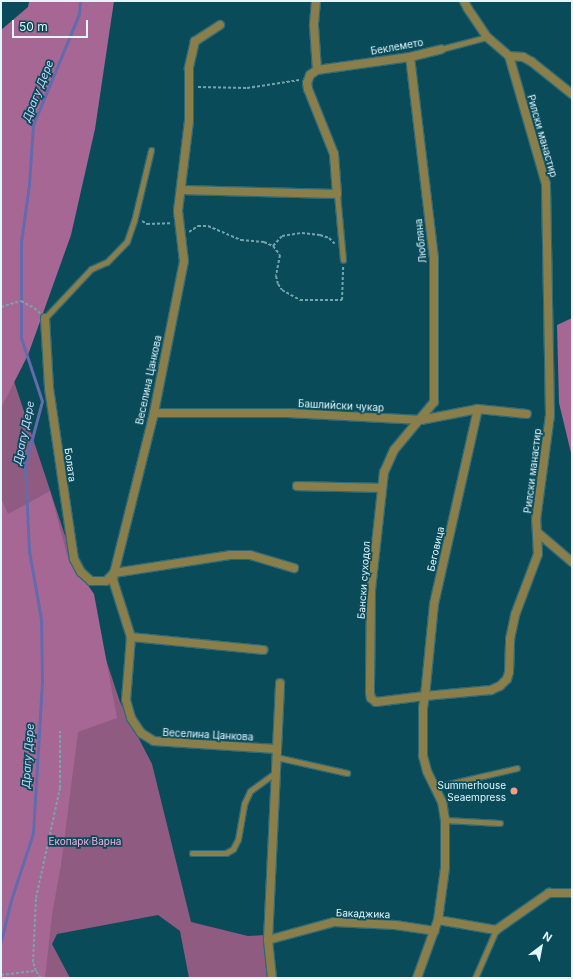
<!DOCTYPE html>
<meta charset="utf-8">
<style>
body{margin:0}
#map{position:relative;width:573px;height:979px;overflow:hidden;background:#0a4b5a;font-family:Inter,sans-serif}
div>[style]{position:absolute}
.green>*{inset:0;background:#8f5b81}
.forest>*{inset:0;background:#a66795}
.stream>*{height:3px;margin:-1.5px;padding:0 1.5px;transform-origin:1.5px;border-radius:1.5px;background:#636bac}
.path>*{height:2px;margin-top:-1px;transform-origin:0;background:repeating-linear-gradient(90deg,#77a3ad 0 3px,transparent 0 5px)}
.roads{filter:drop-shadow(1px 0 #316a77) drop-shadow(-1px 0 #316a77) drop-shadow(0 1px #316a77) drop-shadow(0 -1px #316a77)}
.lane>*{height:5px;margin:-2.5px;padding:0 2.5px;transform-origin:2.5px;border-radius:2.5px;background:#8a7f4a}
.street>*{height:8px;margin:-4px;padding:0 4px;transform-origin:4px;border-radius:4px;background:#8a7f4a}
.dots>*{width:11px;height:11px;translate:-50% -50%;box-sizing:border-box;border:2px solid #0a4b5a;border-radius:50%}
span{translate:-50% -50%;white-space:nowrap;text-align:center;line-height:1.15;-webkit-text-stroke:3.5px #0a4b5a;paint-order:stroke}
.street-label{font-size:10px;color:#e1f7fd}
.poi-label{font-size:10px;color:#e1f7fd}
.right{translate:-100% -50%;text-align:right}
.park-label{font-size:10px;color:#f8b1e5}
.water-label{font-size:11px;color:#cdd4fa;font-style:italic}
.frame{position:absolute;inset:0;border:2px solid #e1f7fd;pointer-events:none}
.north{position:absolute;left:521px;top:927px;width:40px;height:40px;-webkit-text-stroke:3px #0a4b5a;paint-order:stroke;rotate:32deg;font-size:11px;font-weight:700;line-height:16px;text-align:center;color:#e1f7fd}
.north::after{content:'';display:block;margin:auto;width:14px;height:18px;background:#e1f7fd;clip-path:polygon(50% 0,100% 100%,50% 72%,0 100%)}
.scale{position:absolute;left:12px;top:20px;width:76px;height:18px;box-sizing:border-box;border:2px solid #e1f7fd;border-top:0;padding-left:5px;font-size:12px;line-height:14px;white-space:nowrap;color:#e1f7fd;-webkit-text-stroke:3px #0a4b5a;paint-order:stroke}
</style>
<div id="map">
<div class="green">
<i style="clip-path:polygon(1px 360px,7px 360px,120px 702px,152px 764px,191px 922px,248px 936px,265px 935px,267px 978px,189px 978px,180px 931px,158px 915px,57px 934px,52px 944px,70px 978px,1px 978px)"></i>
</div>
<div class="forest">
<i style="clip-path:polygon(29px 1px,114px 1px,95px 129px,71px 235px,28px 355px,1px 408px,1px 30px,28px 7px)"></i>
<i style="clip-path:polygon(572px 318px,572px 457px,559px 403px,557px 325px)"></i>
<i style="clip-path:polygon(50px 491px,67px 555px,94px 594px,117px 718px,78px 732px,61px 865px,52px 915px,45px 978px,1px 978px,1px 498px,8px 514px)"></i>
</div>
<div class="stream">
<i style="left:1px;top:941px;width:42px;rotate:-76.3deg"></i>
<i style="left:11px;top:900px;width:71px;rotate:-71.8deg"></i>
<i style="left:33px;top:833px;width:152px;rotate:-86.6deg"></i>
<i style="left:42px;top:681px;width:62px;rotate:-90.9deg"></i>
<i style="left:41px;top:619px;width:69px;rotate:-100deg"></i>
<i style="left:29px;top:551px;width:86px;rotate:-92.7deg"></i>
<i style="left:25px;top:465px;width:66px;rotate:-75.1deg"></i>
<i style="left:42px;top:401px;width:66px;rotate:-108.4deg"></i>
<i style="left:21px;top:338px;width:96px;rotate:-90deg"></i>
<i style="left:21px;top:242px;width:59px;rotate:-82.1deg"></i>
<i style="left:29px;top:184px;width:59px;rotate:-86.1deg"></i>
<i style="left:33px;top:125px;width:120px;rotate:-67.5deg"></i>
<i style="left:79px;top:14px;width:13px;rotate:-86deg"></i>
</div>
<div class="path">
<i style="left:198px;top:87px;width:49px;rotate:1.2deg"></i>
<i style="left:247px;top:88px;width:53px;rotate:-8.7deg"></i>
<i style="left:142px;top:221px;width:6px;rotate:31deg"></i>
<i style="left:147px;top:224px;width:23px;rotate:-2deg"></i>
<i style="left:189px;top:232px;width:11px;rotate:-34deg"></i>
<i style="left:198px;top:226px;width:10px"></i>
<i style="left:208px;top:226px;width:36px;rotate:23deg"></i>
<i style="left:241px;top:240px;width:23px;rotate:5deg"></i>
<i style="left:264px;top:242px;width:10px;rotate:24deg"></i>
<i style="left:273px;top:246px;width:11px;rotate:52deg"></i>
<i style="left:280px;top:255px;width:21px;rotate:101deg"></i>
<i style="left:276px;top:276px;width:8px;rotate:76deg"></i>
<i style="left:278px;top:284px;width:7px;rotate:56deg"></i>
<i style="left:282px;top:290px;width:21px;rotate:29deg"></i>
<i style="left:300px;top:300px;width:42px"></i>
<i style="left:342px;top:300px;width:34px;rotate:-88deg"></i>
<i style="left:273px;top:246px;width:13px;rotate:-48deg"></i>
<i style="left:282px;top:236px;width:20px;rotate:-9deg"></i>
<i style="left:302px;top:233px;width:18px;rotate:6deg"></i>
<i style="left:320px;top:235px;width:9px;rotate:18deg"></i>
<i style="left:329px;top:238px;width:8px;rotate:45deg"></i>
<i style="left:1px;top:307px;width:21px;rotate:-17deg"></i>
<i style="left:21px;top:301px;width:15px;rotate:28deg"></i>
<i style="left:34px;top:308px;width:8px;rotate:40deg"></i>
<i style="left:1px;top:975px;width:35px;rotate:-7deg"></i>
<i style="left:41px;top:978px;width:9px;rotate:-126deg"></i>
<i style="left:36px;top:971px;width:9px;rotate:-108deg"></i>
<i style="left:33px;top:962px;width:64px;rotate:-87.3deg"></i>
<i style="left:36px;top:898px;width:113px;rotate:-77.7deg"></i>
<i style="left:60px;top:788px;width:57px;rotate:-90deg"></i>
</div>
<div class="roads">
<div class="lane">
<i style="left:441px;top:49px;width:48px;rotate:-14.6deg"></i>
<i style="left:337px;top:194px;width:66px;rotate:84.8deg"></i>
<i style="left:45px;top:318px;width:67px;rotate:-46.8deg"></i>
<i style="left:91px;top:269px;width:17px;rotate:-24deg"></i>
<i style="left:107px;top:262px;width:29px;rotate:-46deg"></i>
<i style="left:127px;top:241px;width:21px;rotate:-71deg"></i>
<i style="left:134px;top:221px;width:73px;rotate:-76.5deg"></i>
<i style="left:276px;top:757px;width:73px;rotate:12.7deg"></i>
<i style="left:435px;top:787px;width:84px;rotate:-13deg"></i>
<i style="left:445px;top:820px;width:55px;rotate:3.1deg"></i>
<i style="left:192px;top:853px;width:34px"></i>
<i style="left:226px;top:853px;width:8px;rotate:-30deg"></i>
<i style="left:233px;top:849px;width:11px;rotate:-63deg"></i>
<i style="left:238px;top:839px;width:36px;rotate:-80deg"></i>
<i style="left:244px;top:804px;width:14px;rotate:-65deg"></i>
<i style="left:250px;top:791px;width:32px;rotate:-36deg"></i>
<i style="left:475px;top:978px;width:52px;rotate:-66.4deg"></i>
</div>
<div class="street">
<i style="left:316px;top:1px;width:25px;rotate:95deg"></i>
<i style="left:314px;top:26px;width:44px;rotate:86.1deg"></i>
<i style="left:220px;top:25px;width:30px;rotate:147deg"></i>
<i style="left:195px;top:41px;width:28px;rotate:103deg"></i>
<i style="left:189px;top:68px;width:53px;rotate:90deg"></i>
<i style="left:189px;top:121px;width:91px;rotate:97deg"></i>
<i style="left:178px;top:211px;width:50px;rotate:83.2deg"></i>
<i style="left:184px;top:261px;width:155px;rotate:101.2deg"></i>
<i style="left:154px;top:413px;width:165px;rotate:104deg"></i>
<i style="left:114px;top:573px;width:117px;rotate:-8.8deg"></i>
<i style="left:230px;top:555px;width:20px"></i>
<i style="left:250px;top:555px;width:46px;rotate:16.5deg"></i>
<i style="left:509px;top:56px;width:14px;rotate:4deg"></i>
<i style="left:523px;top:57px;width:10px;rotate:29deg"></i>
<i style="left:532px;top:62px;width:51px;rotate:38.7deg"></i>
<i style="left:410px;top:57px;width:202px;rotate:83.2deg"></i>
<i style="left:434px;top:258px;width:144px;rotate:90deg"></i>
<i style="left:434px;top:402px;width:62px;rotate:129.8deg"></i>
<i style="left:394px;top:450px;width:24px;rotate:114deg"></i>
<i style="left:384px;top:472px;width:119px;rotate:96.3deg"></i>
<i style="left:371px;top:590px;width:103px;rotate:90.6deg"></i>
<i style="left:370px;top:693px;width:5px;rotate:79deg"></i>
<i style="left:371px;top:698px;width:6px;rotate:39deg"></i>
<i style="left:376px;top:702px;width:49px;rotate:-7deg"></i>
<i style="left:425px;top:696px;width:92px;rotate:-84.4deg"></i>
<i style="left:434px;top:604px;width:200px;rotate:-77.3deg"></i>
<i style="left:181px;top:190px;width:156px;rotate:1.5deg"></i>
<i style="left:337px;top:194px;width:40px;rotate:-94.3deg"></i>
<i style="left:334px;top:154px;width:70px;rotate:-111.8deg"></i>
<i style="left:308px;top:89px;width:6px;rotate:-99deg"></i>
<i style="left:307px;top:83px;width:9px;rotate:-69deg"></i>
<i style="left:310px;top:75px;width:9px;rotate:-36deg"></i>
<i style="left:317px;top:70px;width:94px;rotate:-8deg"></i>
<i style="left:410px;top:57px;width:32px;rotate:-14deg"></i>
<i style="left:45px;top:318px;width:70px;rotate:86.7deg"></i>
<i style="left:49px;top:388px;width:173px;rotate:81.7deg"></i>
<i style="left:74px;top:559px;width:15px;rotate:62deg"></i>
<i style="left:81px;top:572px;width:13px;rotate:42deg"></i>
<i style="left:91px;top:581px;width:15px"></i>
<i style="left:106px;top:581px;width:11px;rotate:-45deg"></i>
<i style="left:154px;top:413px;width:134px"></i>
<i style="left:288px;top:413px;width:133px;rotate:3deg"></i>
<i style="left:421px;top:420px;width:58px;rotate:-10.9deg"></i>
<i style="left:478px;top:409px;width:49px;rotate:5.8deg"></i>
<i style="left:297px;top:486px;width:85px;rotate:1.3deg"></i>
<i style="left:538px;top:533px;width:45px;rotate:40.5deg"></i>
<i style="left:114px;top:573px;width:7px;rotate:98deg"></i>
<i style="left:113px;top:580px;width:60px;rotate:72.5deg"></i>
<i style="left:131px;top:637px;width:63px;rotate:94.5deg"></i>
<i style="left:126px;top:700px;width:19px;rotate:74deg"></i>
<i style="left:131px;top:718px;width:18px;rotate:56deg"></i>
<i style="left:141px;top:733px;width:15px;rotate:32deg"></i>
<i style="left:154px;top:741px;width:122px;rotate:3.8deg"></i>
<i style="left:131px;top:637px;width:133px;rotate:5.6deg"></i>
<i style="left:438px;top:920px;width:59px;rotate:9.8deg"></i>
<i style="left:496px;top:930px;width:65px;rotate:-34.9deg"></i>
<i style="left:549px;top:893px;width:23px"></i>
<i style="left:268px;top:940px;width:68px;rotate:-15.3deg"></i>
<i style="left:334px;top:922px;width:61px;rotate:2.8deg"></i>
<i style="left:395px;top:925px;width:40px;rotate:8.5deg"></i>
<i style="left:272px;top:978px;width:38px;rotate:-96deg"></i>
<i style="left:268px;top:940px;width:257px;rotate:-87.3deg"></i>
<i style="left:417px;top:978px;width:62px;rotate:-70.1deg"></i>
<i style="left:438px;top:920px;width:52px;rotate:-82.3deg"></i>
<i style="left:445px;top:868px;width:48px;rotate:-90deg"></i>
<i style="left:445px;top:820px;width:18px;rotate:-99deg"></i>
<i style="left:442px;top:802px;width:34px;rotate:-116deg"></i>
<i style="left:427px;top:771px;width:16px;rotate:-105deg"></i>
<i style="left:423px;top:756px;width:48px;rotate:-90deg"></i>
<i style="left:423px;top:708px;width:12px;rotate:-81deg"></i>
<i style="left:425px;top:696px;width:66px;rotate:-5.2deg"></i>
<i style="left:491px;top:690px;width:10px;rotate:-24deg"></i>
<i style="left:500px;top:686px;width:10px;rotate:-45deg"></i>
<i style="left:507px;top:679px;width:7px;rotate:-74deg"></i>
<i style="left:509px;top:672px;width:33px;rotate:-88deg"></i>
<i style="left:510px;top:639px;width:25px;rotate:-78deg"></i>
<i style="left:515px;top:615px;width:65px;rotate:-69.3deg"></i>
<i style="left:538px;top:554px;width:34px;rotate:-93deg"></i>
<i style="left:536px;top:520px;width:106px;rotate:-82.4deg"></i>
<i style="left:550px;top:415px;width:231px;rotate:-91deg"></i>
<i style="left:546px;top:184px;width:133px;rotate:-106.1deg"></i>
<i style="left:509px;top:56px;width:29px;rotate:-139deg"></i>
<i style="left:487px;top:37px;width:34px;rotate:-124deg"></i>
<i style="left:468px;top:9px;width:9px;rotate:-117deg"></i>
</div>
</div>
<div class="dots">
<i style="left:514px;top:791px;background:#f39f86"></i>
</div>
<div class="street-label">
<span style="left:397px;top:47px;rotate:-10deg">Беклемето</span>
<span style="left:542px;top:136px;rotate:74deg">Рилски манастир</span>
<span style="left:421px;top:241px;rotate:-96deg">Любляна</span>
<span style="left:149px;top:380px;rotate:-78deg">Веселина Цанкова</span>
<span style="left:341px;top:406px;rotate:3deg">Башлийски чукар</span>
<span style="left:70px;top:465px;rotate:82deg">Болата</span>
<span style="left:533px;top:471px;rotate:-83deg">Рилски манастир</span>
<span style="left:436px;top:549px;rotate:-77deg">Беговица</span>
<span style="left:364px;top:580px;rotate:-86deg">Бански суходол</span>
<span style="left:208px;top:735px;rotate:3deg">Веселина Цанкова</span>
<span style="left:363px;top:914px;rotate:2deg">Бакаджика</span>
</div>
<div class="poi-label">
<span class="right" style="left:506px;top:791px">Summerhouse<br>Seaempress</span>
</div>
<div class="park-label">
<span style="left:85px;top:842px">Екопарк Варна</span>
</div>
<div class="water-label">
<span style="left:38px;top:91px;rotate:-68deg">Драгу Дере</span>
<span style="left:24px;top:433px;rotate:-78deg">Драгу Дере</span>
<span style="left:28px;top:756px;rotate:-86deg">Драгу Дере</span>
</div>
<div class="frame"></div>
<div class="north">N</div>
<div class="scale">50 m</div>
</div>
